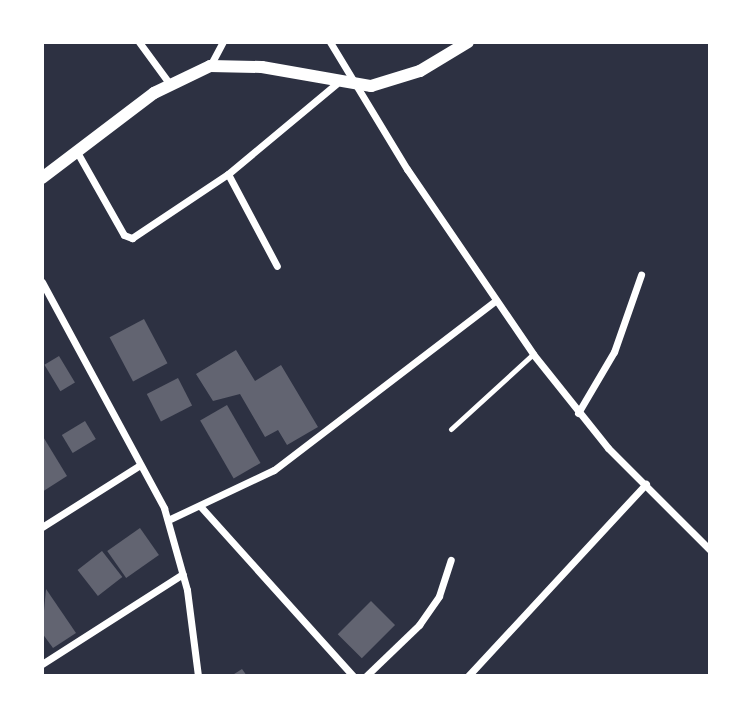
<!DOCTYPE html>
<style>
body{margin:0}
#map{position:relative;width:752px;height:718px;overflow:hidden;background:#2d3142;font-family:Georgia,serif}
div>[style]{position:absolute}
.building>*{inset:0;background:#626471;transform-origin:0 0}
.service>*{height:5px;margin:-2.5px;padding:0 2.5px;transform-origin:2.5px;border-radius:2.5px;background:#fff}
.minor>*{height:7px;margin:-3.5px;padding:0 3.5px;transform-origin:3.5px;border-radius:3.5px;background:#fff}
.tertiary>*{height:12px;margin:-6px;padding:0 6px;transform-origin:6px;border-radius:6px;background:#fff}
span{translate:-50% -50%;white-space:nowrap;text-align:center;line-height:1.15;-webkit-text-stroke:5px #fff;paint-order:stroke}
.frame{position:absolute;inset:0;border:44px solid #fff;pointer-events:none}
</style>
<div id="map">
<div class="building">
<i style="left:144px;top:319px;width:50px;height:39px;rotate:62deg"></i>
<i style="clip-path:polygon(236px 350px,255px 381px,281px 365px,318px 427px,287px 445px,278px 430px,265px 437px,240px 394px,213px 401px,196px 374px)"></i>
<i style="left:59px;top:356px;width:31px;height:17px;rotate:59deg"></i>
<i style="left:178px;top:378px;width:31px;height:35px;rotate:63deg"></i>
<i style="left:227px;top:405px;width:67px;height:31px;rotate:60deg"></i>
<i style="left:85px;top:421px;width:21px;height:27px;rotate:59deg"></i>
<i style="clip-path:polygon(42px 435px,67px 476px,42px 492px)"></i>
<i style="left:140px;top:528px;width:33px;height:40px;rotate:55deg"></i>
<i style="left:102px;top:551px;width:33px;height:31px;rotate:52deg"></i>
<i style="clip-path:polygon(46px 589px,76px 633px,53px 648px,42px 633px)"></i>
<i style="left:371px;top:601px;width:34px;height:47px;rotate:45deg"></i>
<i style="clip-path:polygon(242px 669px,247px 676px,231px 676px)"></i>
</div>
<div class="service">
<i style="left:451px;top:429px;width:111px;rotate:-42.4deg"></i>
</div>
<div class="minor">
<i style="left:139px;top:42px;width:51px;rotate:53.8deg"></i>
<i style="left:330px;top:42px;width:149px;rotate:58.8deg"></i>
<i style="left:407px;top:169px;width:224px;rotate:55.7deg"></i>
<i style="left:533px;top:354px;width:120px;rotate:51.4deg"></i>
<i style="left:608px;top:448px;width:144px;rotate:45deg"></i>
<i style="left:210px;top:66px;width:27px;rotate:-62deg"></i>
<i style="left:77px;top:152px;width:95px;rotate:60.5deg"></i>
<i style="left:124px;top:235px;width:9px;rotate:21deg"></i>
<i style="left:132px;top:238px;width:115px;rotate:-33.7deg"></i>
<i style="left:228px;top:174px;width:141px;rotate:-39.8deg"></i>
<i style="left:228px;top:174px;width:104px;rotate:62deg"></i>
<i style="left:42px;top:282px;width:257px;rotate:61.6deg"></i>
<i style="left:164px;top:508px;width:85px;rotate:74.3deg"></i>
<i style="left:187px;top:590px;width:87px;rotate:82.7deg"></i>
<i style="left:578px;top:413px;width:71px;rotate:-59.5deg"></i>
<i style="left:614px;top:352px;width:82px;rotate:-70.7deg"></i>
<i style="left:200px;top:506px;width:229px;rotate:48deg"></i>
<i style="left:168px;top:520px;width:117px;rotate:-25.3deg"></i>
<i style="left:274px;top:470px;width:277px;rotate:-37.4deg"></i>
<i style="left:42px;top:527px;width:116px;rotate:-32.3deg"></i>
<i style="left:42px;top:664px;width:167px;rotate:-32.6deg"></i>
<i style="left:366px;top:676px;width:74px;rotate:-43.9deg"></i>
<i style="left:419px;top:625px;width:35px;rotate:-55deg"></i>
<i style="left:439px;top:596px;width:38px;rotate:-72deg"></i>
<i style="left:468px;top:676px;width:262px;rotate:-47.2deg"></i>
</div>
<div class="tertiary">
<i style="left:42px;top:178px;width:141px;rotate:-37.2deg"></i>
<i style="left:154px;top:93px;width:62px;rotate:-25.7deg"></i>
<i style="left:210px;top:66px;width:52px;rotate:1.1deg"></i>
<i style="left:262px;top:67px;width:111px;rotate:9.9deg"></i>
<i style="left:371px;top:86px;width:51px;rotate:-17deg"></i>
<i style="left:420px;top:71px;width:56px;rotate:-31.1deg"></i>
</div>
<div class="frame"></div>
</div>
